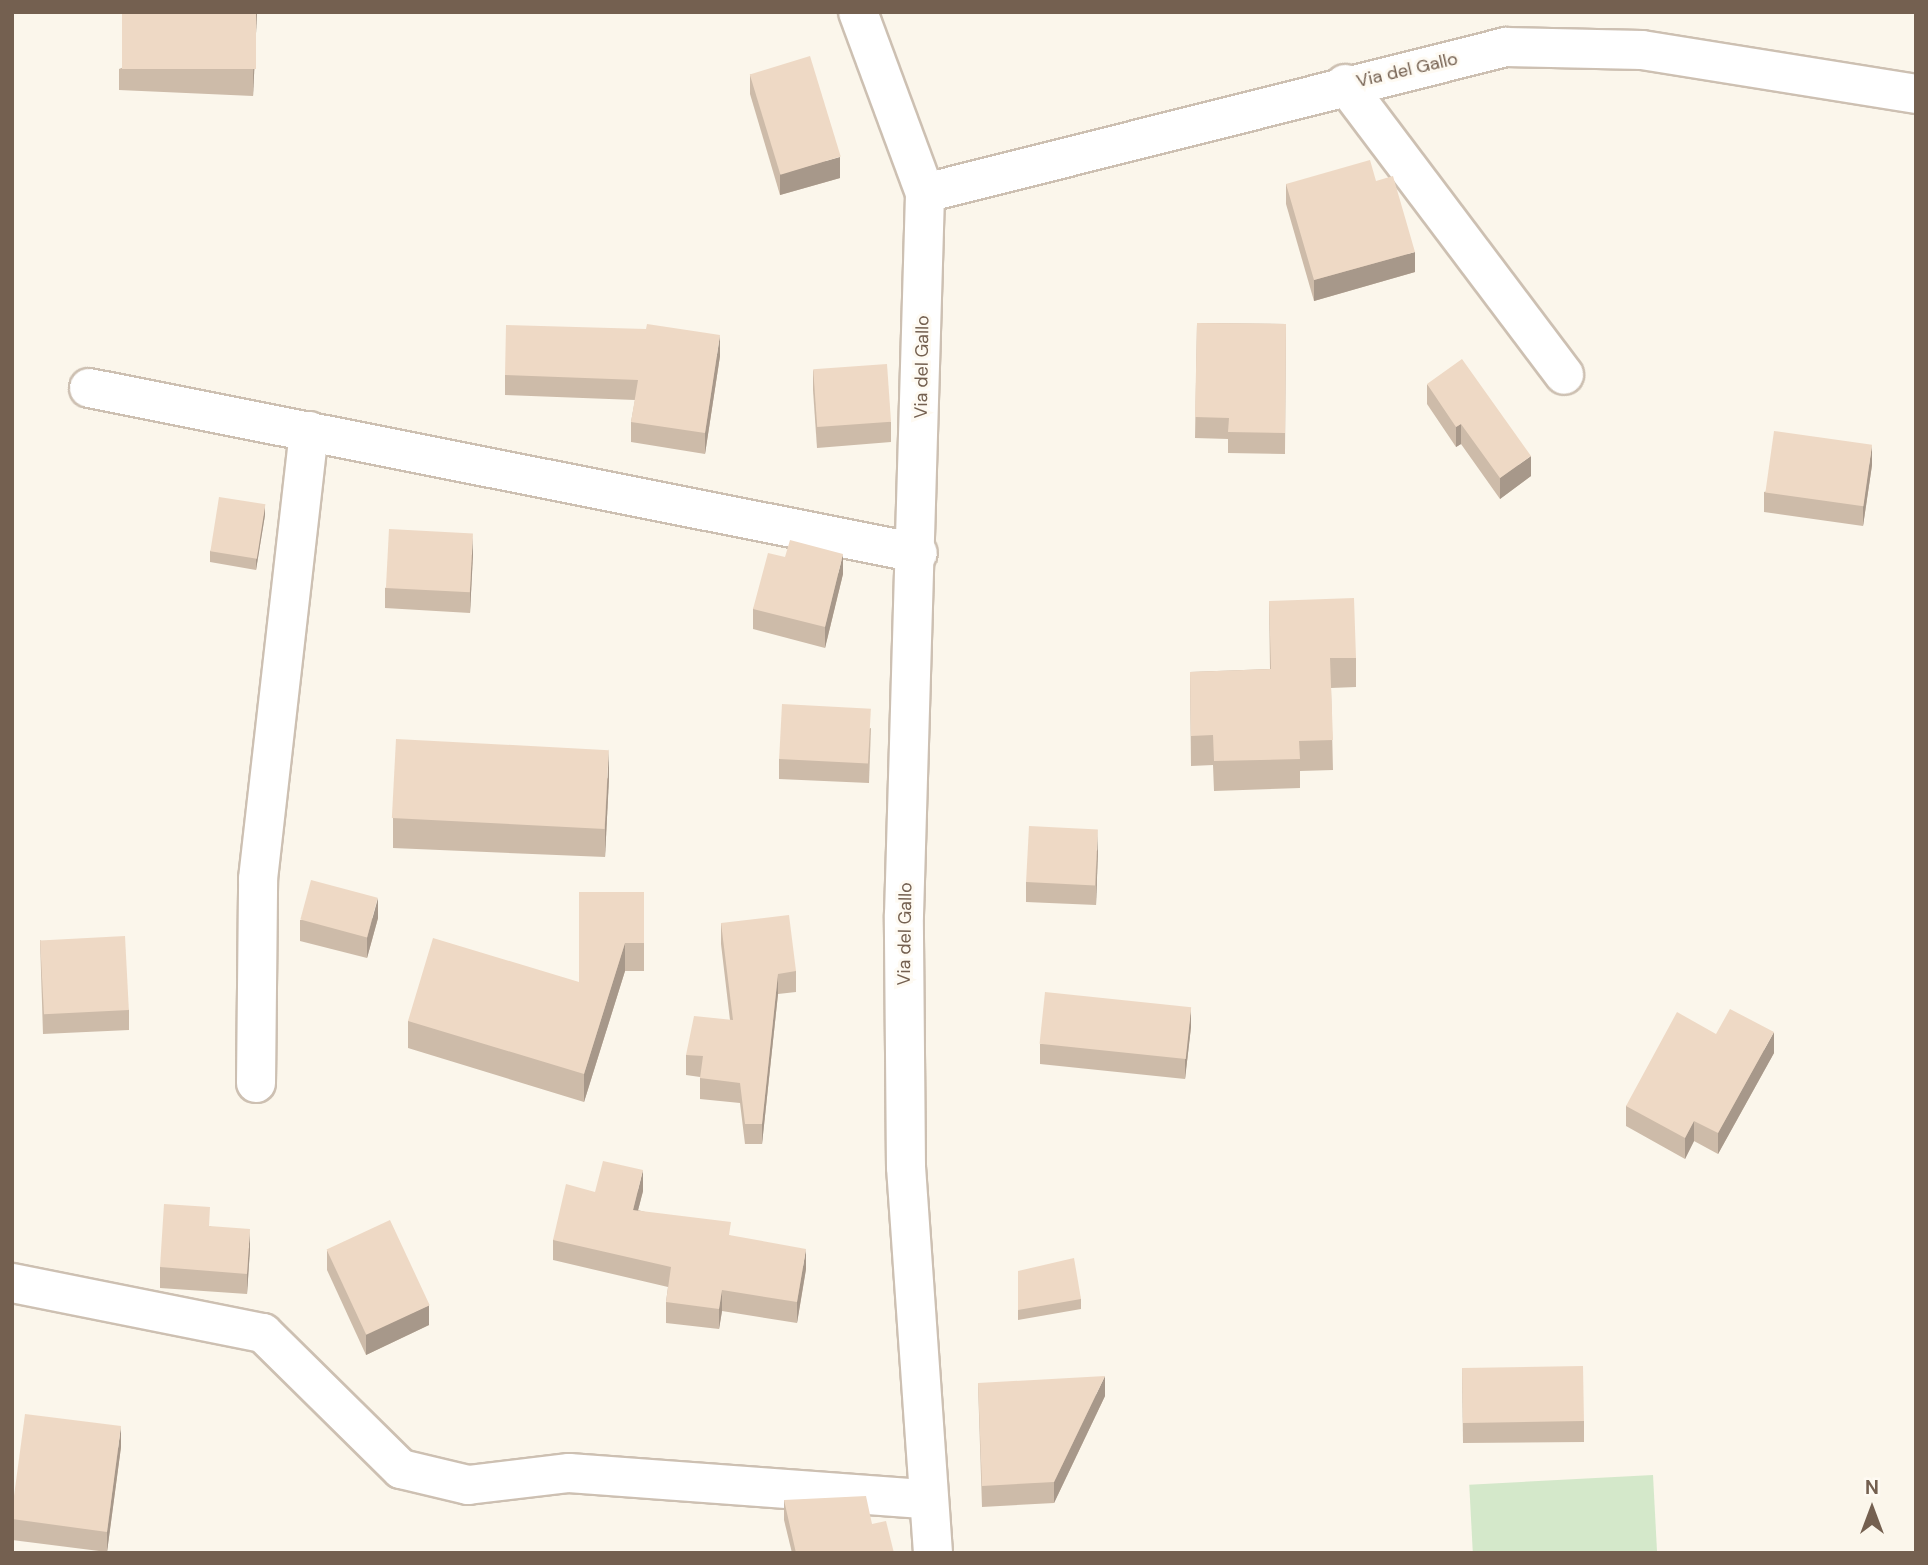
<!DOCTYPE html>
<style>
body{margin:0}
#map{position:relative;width:1928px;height:1565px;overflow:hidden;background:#fbf6eb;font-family:"DM Sans",sans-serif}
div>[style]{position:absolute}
.green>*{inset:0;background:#d4e8ca;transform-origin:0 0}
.roads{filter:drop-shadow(2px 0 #cdc0b2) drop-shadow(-2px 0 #cdc0b2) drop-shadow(0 2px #cdc0b2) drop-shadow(0 -2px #cdc0b2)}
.street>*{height:38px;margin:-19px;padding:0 19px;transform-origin:19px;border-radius:19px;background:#fff}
.wall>*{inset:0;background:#cdbba9}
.shaded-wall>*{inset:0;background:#a7988a}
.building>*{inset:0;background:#eed9c5;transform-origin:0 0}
span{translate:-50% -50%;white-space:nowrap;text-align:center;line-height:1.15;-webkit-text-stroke:6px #fefaf2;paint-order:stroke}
.street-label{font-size:18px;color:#746050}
.frame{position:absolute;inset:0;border:14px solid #746050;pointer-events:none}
.north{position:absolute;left:1837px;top:1474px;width:70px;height:70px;-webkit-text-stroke:5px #fefaf2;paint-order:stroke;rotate:0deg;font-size:19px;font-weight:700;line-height:28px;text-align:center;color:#746050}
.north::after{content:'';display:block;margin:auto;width:24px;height:32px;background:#746050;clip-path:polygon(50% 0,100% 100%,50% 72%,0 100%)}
</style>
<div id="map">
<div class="green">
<i style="left:1653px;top:1475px;width:78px;height:184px;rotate:87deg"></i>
</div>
<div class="roads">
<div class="street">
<i style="left:858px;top:12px;width:193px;rotate:69.7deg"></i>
<i style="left:1345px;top:84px;width:364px;rotate:53deg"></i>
<i style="left:89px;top:388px;width:845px;rotate:11.26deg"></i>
<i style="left:256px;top:1083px;width:204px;rotate:-89.4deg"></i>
<i style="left:258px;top:879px;width:451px;rotate:-83.5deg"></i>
<i style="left:12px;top:1283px;width:256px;rotate:11.3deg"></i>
<i style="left:263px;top:1333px;width:194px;rotate:44.6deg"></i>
<i style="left:401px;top:1469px;width:69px;rotate:13.4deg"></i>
<i style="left:468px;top:1485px;width:102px;rotate:-6.8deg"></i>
<i style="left:569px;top:1473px;width:358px;rotate:4.2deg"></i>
<i style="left:933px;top:1553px;width:387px;rotate:-94deg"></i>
<i style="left:906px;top:1167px;width:252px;rotate:-90.5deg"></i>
<i style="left:904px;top:915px;width:722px;rotate:-88.33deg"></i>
<i style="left:925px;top:193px;width:599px;rotate:-14.11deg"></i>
<i style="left:1506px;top:47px;width:136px;rotate:1.3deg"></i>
<i style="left:1642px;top:50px;width:278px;rotate:9.1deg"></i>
</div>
</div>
<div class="wall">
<i style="clip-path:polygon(257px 12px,253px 96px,119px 90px,119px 69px)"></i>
<i style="clip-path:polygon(1213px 12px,1281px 12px,1213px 14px)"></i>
<i style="clip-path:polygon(750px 74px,840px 178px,780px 195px,750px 94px)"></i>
<i style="clip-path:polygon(1376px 181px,1415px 272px,1314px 301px,1286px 204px,1286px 184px)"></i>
<i style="clip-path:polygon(1197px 323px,1286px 324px,1285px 454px,1228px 453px,1228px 439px,1195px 438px)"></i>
<i style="clip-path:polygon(720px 356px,705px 454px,631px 442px,631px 422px,635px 400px,505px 395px,505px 375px)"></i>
<i style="clip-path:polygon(813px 370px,891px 422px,891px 442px,817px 448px,813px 390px)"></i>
<i style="clip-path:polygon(1427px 384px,1531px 476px,1500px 499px,1461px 444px,1456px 447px,1427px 404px)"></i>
<i style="clip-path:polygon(1872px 465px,1863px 526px,1764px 512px,1764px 492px)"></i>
<i style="clip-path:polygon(265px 515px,256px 570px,210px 562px,210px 551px)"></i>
<i style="clip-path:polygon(473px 554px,470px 613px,385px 608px,385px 588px)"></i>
<i style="clip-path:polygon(785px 557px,843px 574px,825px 648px,753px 629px,753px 609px)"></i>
<i style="clip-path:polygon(1269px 601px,1356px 658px,1356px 687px,1331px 688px,1333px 770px,1300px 771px,1300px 788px,1214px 791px,1213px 765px,1191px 766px,1190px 672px,1270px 669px)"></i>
<i style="clip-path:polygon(871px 728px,869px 783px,779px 779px,779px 759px)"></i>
<i style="clip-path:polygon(609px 778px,605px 857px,393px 848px,393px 818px)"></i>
<i style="clip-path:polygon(1098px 850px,1096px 905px,1026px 902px,1026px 882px)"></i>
<i style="clip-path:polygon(644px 892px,644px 971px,625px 971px,584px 1102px,408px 1048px,408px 1021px,579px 982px)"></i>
<i style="clip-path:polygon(378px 918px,367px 958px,300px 941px,300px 920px)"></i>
<i style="clip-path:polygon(721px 923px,796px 971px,796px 992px,778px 994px,762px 1144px,745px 1144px,740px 1103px,700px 1099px,700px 1077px,686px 1075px,686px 1055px,730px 1020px,721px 944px)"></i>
<i style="clip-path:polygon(40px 940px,129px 1010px,129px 1030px,43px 1034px)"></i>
<i style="clip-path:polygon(1191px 1027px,1185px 1079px,1040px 1064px,1040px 1044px)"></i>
<i style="clip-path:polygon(1716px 1034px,1774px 1053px,1718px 1154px,1694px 1141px,1685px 1159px,1626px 1126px,1626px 1106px)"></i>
<i style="clip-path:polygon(643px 1191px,638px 1210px,731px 1236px,806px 1269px,797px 1323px,722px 1311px,719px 1329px,666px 1323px,666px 1302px,668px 1287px,553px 1260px,553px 1240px,595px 1192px)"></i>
<i style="clip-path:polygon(210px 1226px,250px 1249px,247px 1294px,160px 1288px,160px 1267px)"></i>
<i style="clip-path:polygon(327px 1250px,429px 1325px,366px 1355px,327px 1270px)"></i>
<i style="clip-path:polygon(1018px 1271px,1081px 1299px,1081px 1309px,1018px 1320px)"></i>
<i style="clip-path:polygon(1462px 1368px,1584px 1421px,1584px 1442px,1463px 1443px)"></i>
<i style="clip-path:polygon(978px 1383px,1105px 1396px,1054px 1503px,982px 1507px)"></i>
<i style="clip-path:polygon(121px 1447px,107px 1552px,12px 1540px,12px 1511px)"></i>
<i style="clip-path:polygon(784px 1500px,872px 1524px,894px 1553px,792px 1553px,784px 1520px)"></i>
</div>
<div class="shaded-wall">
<i style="clip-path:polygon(256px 12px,257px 12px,253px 96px,253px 76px)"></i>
<i style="clip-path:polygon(840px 157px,840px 178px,780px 195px,780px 174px)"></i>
<i style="clip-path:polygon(1415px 252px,1415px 272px,1314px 301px,1314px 280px)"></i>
<i style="clip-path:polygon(720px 335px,720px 356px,705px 454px,705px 433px)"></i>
<i style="clip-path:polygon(1461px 424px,1461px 444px,1456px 447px,1456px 427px)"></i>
<i style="clip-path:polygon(1872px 445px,1872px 465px,1863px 526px,1863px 506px)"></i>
<i style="clip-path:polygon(1531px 456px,1531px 476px,1500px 499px,1500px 478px)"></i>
<i style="clip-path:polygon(265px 504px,265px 515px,256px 570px,256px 560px)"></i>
<i style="clip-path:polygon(473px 534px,473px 554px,470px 613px,470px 593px)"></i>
<i style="clip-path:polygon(843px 554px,843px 574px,825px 648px,825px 627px)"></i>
<i style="clip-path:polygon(609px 749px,609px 778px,605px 857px,605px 827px)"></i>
<i style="clip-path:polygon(1098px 830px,1098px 850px,1096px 905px,1096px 885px)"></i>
<i style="clip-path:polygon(378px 898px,378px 918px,367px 958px,367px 938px)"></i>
<i style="clip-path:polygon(625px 943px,625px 971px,584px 1102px,584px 1074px)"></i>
<i style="clip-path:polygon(778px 974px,778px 994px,762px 1144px,762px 1124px)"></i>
<i style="clip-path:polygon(1191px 1007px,1191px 1027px,1185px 1079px,1185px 1059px)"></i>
<i style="clip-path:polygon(1774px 1032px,1774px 1053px,1718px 1154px,1718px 1133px)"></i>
<i style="clip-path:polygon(1694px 1121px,1694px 1141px,1685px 1159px,1685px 1138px)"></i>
<i style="clip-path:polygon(643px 1170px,643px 1191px,633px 1230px,633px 1210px)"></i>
<i style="clip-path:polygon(250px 1229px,250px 1249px,247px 1294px,247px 1274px)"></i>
<i style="clip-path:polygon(806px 1249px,806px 1269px,797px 1323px,797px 1302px)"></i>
<i style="clip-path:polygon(722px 1290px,722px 1311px,719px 1329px,719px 1309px)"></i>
<i style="clip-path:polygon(429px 1305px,429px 1325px,366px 1355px,366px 1334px)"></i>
<i style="clip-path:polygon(1105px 1376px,1105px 1396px,1054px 1503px,1054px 1482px)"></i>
<i style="clip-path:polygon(121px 1426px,121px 1447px,107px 1552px,107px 1532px)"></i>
</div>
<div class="building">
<i style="left:122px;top:12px;width:134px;height:57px"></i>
<i style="left:810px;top:56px;width:105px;height:63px;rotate:73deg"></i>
<i style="clip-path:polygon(1370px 160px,1376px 181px,1393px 176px,1415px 252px,1314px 280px,1286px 184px)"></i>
<i style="clip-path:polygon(1197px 323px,1286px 324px,1285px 433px,1228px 432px,1229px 418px,1195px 417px)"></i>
<i style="clip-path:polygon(647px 324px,720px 335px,705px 433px,631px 422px,638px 380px,505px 375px,506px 325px,646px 329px)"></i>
<i style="clip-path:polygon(1462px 359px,1531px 456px,1500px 478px,1461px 424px,1456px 427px,1427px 384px)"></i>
<i style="left:887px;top:364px;width:58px;height:74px;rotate:86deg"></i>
<i style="left:1774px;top:431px;width:99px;height:62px;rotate:8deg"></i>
<i style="left:219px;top:497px;width:47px;height:55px;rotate:9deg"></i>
<i style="left:389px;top:529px;width:84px;height:59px;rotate:3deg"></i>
<i style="clip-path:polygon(790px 540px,843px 554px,825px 627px,753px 609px,768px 553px,785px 557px)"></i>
<i style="clip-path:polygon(1354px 598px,1356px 658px,1330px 658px,1333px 740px,1299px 741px,1300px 759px,1214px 761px,1213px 735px,1191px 736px,1190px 672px,1271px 669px,1269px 601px)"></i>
<i style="left:782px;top:704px;width:89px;height:55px;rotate:3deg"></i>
<i style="left:396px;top:739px;width:213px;height:79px;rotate:3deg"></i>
<i style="left:1029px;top:826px;width:69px;height:56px;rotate:3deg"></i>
<i style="left:311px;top:880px;width:69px;height:41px;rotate:15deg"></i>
<i style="clip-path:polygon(579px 892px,644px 892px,644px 943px,625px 943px,584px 1074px,408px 1021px,433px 938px,579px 982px)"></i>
<i style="clip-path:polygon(789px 915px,796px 971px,778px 974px,762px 1124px,745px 1124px,740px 1083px,700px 1078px,703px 1056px,686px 1055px,694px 1016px,733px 1020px,721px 923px)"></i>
<i style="left:125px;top:936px;width:74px;height:85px;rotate:87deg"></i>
<i style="left:1045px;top:992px;width:147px;height:52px;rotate:6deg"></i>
<i style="clip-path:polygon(1730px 1009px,1774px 1032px,1718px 1133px,1694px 1121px,1685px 1138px,1626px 1106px,1677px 1012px,1716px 1034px)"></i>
<i style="clip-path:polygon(603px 1161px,643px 1170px,633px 1210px,731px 1222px,729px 1235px,806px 1249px,797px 1302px,722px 1290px,719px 1309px,666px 1302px,671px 1267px,553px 1240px,566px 1184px,595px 1192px)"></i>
<i style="clip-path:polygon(164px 1204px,210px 1207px,209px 1226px,250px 1229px,247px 1274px,160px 1267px)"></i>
<i style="left:390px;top:1220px;width:94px;height:70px;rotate:65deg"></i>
<i style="clip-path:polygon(1074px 1258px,1081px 1299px,1018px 1310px,1018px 1271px)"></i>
<i style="left:1583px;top:1366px;width:55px;height:121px;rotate:89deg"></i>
<i style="clip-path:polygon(1105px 1376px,1054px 1482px,982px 1486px,978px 1383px)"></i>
<i style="clip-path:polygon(25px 1414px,121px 1426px,107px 1532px,12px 1519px,12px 1511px)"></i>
<i style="clip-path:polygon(866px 1496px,872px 1524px,886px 1521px,894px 1553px,796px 1553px,784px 1500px)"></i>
</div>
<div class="street-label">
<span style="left:1407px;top:70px;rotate:-13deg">Via del Gallo</span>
<span style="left:922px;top:367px;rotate:-89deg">Via del Gallo</span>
<span style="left:905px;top:934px;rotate:-89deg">Via del Gallo</span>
</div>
<div class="frame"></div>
<div class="north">N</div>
</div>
